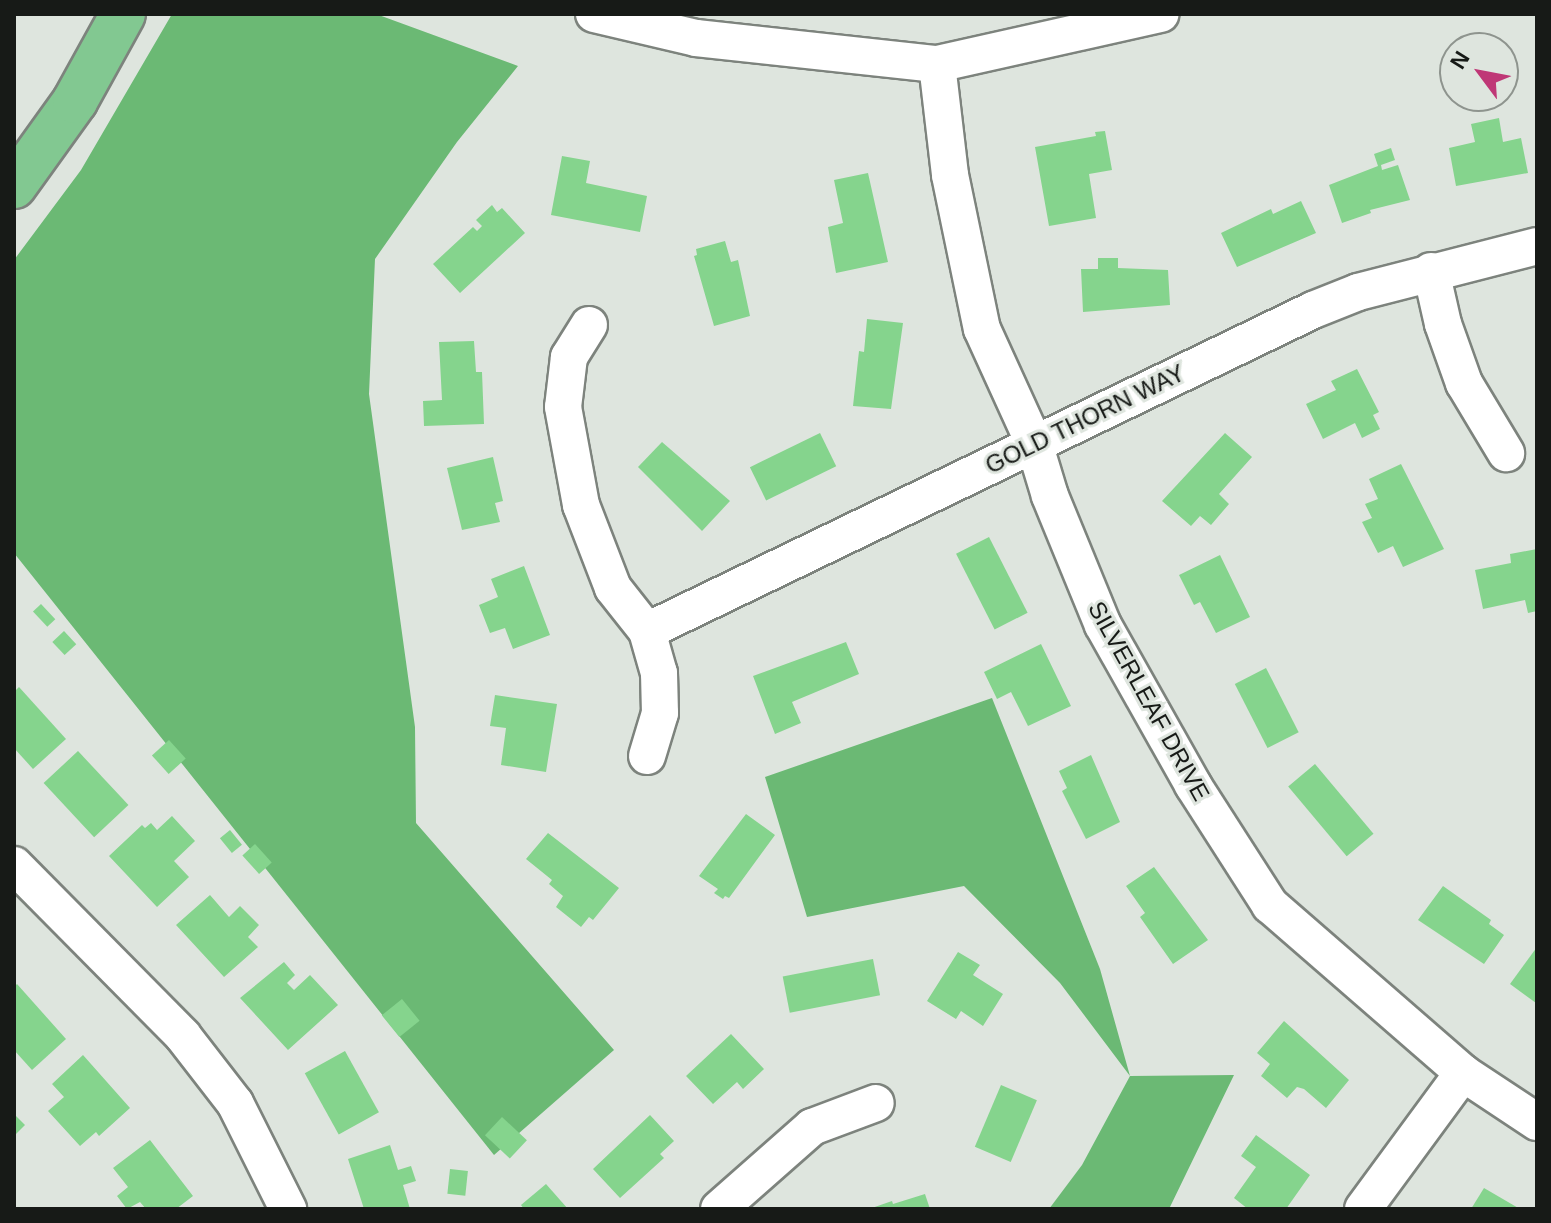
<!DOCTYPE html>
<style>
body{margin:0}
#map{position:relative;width:1551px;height:1223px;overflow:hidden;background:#dee5de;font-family:Helvetica,sans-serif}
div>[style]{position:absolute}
.forest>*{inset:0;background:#6bb974}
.building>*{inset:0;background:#85d48d;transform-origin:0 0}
.roads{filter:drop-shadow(2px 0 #7d837d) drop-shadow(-2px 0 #7d837d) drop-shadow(0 2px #7d837d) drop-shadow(0 -2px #7d837d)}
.minor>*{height:36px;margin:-18px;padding:0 18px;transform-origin:18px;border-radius:18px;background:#fff}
.major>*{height:44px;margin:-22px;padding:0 22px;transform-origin:22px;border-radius:22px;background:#82c891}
span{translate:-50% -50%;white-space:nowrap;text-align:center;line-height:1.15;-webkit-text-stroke:6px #dee5de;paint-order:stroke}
.street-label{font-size:24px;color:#171a17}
.frame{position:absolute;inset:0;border:16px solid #171a17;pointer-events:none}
.north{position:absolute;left:1439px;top:32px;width:80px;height:80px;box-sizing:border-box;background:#dee5de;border:2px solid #8e948e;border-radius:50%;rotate:302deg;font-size:22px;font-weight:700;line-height:32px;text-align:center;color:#171a17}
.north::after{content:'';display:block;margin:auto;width:28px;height:36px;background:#bf3776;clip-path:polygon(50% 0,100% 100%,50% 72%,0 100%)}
</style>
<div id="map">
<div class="forest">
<i style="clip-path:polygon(172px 14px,376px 14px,518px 66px,457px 142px,375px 259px,369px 394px,415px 727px,416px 823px,614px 1050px,494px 1155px,14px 553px,14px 260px,81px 170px)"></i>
<i style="clip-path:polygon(992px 698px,1100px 969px,1130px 1076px,1234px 1075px,1169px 1209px,1049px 1209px,1082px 1165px,1130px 1076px,1060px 983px,964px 886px,807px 917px,765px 777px)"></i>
</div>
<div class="building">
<i style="clip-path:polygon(1499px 118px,1503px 142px,1521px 138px,1528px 173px,1456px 186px,1449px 148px,1475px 142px,1471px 124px)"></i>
<i style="clip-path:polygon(1105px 131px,1112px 170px,1089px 174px,1096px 218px,1049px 226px,1035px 147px,1096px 136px,1095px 132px)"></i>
<i style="clip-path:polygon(1391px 148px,1395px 160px,1381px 165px,1382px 170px,1398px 165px,1410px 200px,1370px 210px,1371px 213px,1342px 223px,1329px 185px,1378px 166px,1374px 154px)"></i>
<i style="clip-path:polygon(562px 156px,590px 161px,586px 183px,647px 196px,640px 232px,551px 215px)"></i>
<i style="clip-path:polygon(868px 173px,888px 262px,836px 273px,828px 227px,843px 223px,834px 180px)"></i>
<i style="clip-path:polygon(1301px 201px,1316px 233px,1237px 267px,1221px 233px,1271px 209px,1273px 214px)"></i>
<i style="clip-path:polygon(492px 205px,497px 212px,502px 208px,525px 233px,460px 293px,433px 264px,473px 227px,477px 231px,482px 226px,476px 220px)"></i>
<i style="clip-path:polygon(725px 241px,731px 262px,738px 260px,750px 316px,714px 326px,694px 256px,697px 255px,696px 249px)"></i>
<i style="clip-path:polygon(1098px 258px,1118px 258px,1118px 268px,1168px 270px,1170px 305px,1083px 312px,1081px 269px,1098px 269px)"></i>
<i style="clip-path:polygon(867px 319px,903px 323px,891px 409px,853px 406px,859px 351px,864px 352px)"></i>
<i style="clip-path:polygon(474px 341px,476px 372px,482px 372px,484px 424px,424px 426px,423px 401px,442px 400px,439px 342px)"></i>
<i style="clip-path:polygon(1357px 369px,1379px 412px,1373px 415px,1380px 429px,1362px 438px,1355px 423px,1323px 439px,1306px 404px,1336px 390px,1331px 381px)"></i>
<i style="left:820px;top:433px;width:37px;height:78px;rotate:64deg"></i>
<i style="clip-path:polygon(1225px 433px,1252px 457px,1219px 494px,1229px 504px,1211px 525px,1200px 516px,1191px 526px,1162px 501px)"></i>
<i style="clip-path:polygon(662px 442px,730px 501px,702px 531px,638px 467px)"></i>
<i style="clip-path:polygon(493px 457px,503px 501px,495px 503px,500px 522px,462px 530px,447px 468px)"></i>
<i style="clip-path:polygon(1401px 464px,1444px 549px,1403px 567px,1393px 546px,1378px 553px,1362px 522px,1372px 518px,1365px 504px,1378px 499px,1369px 479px)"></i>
<i style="left:989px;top:537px;width:85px;height:37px;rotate:63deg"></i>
<i style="clip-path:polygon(1537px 549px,1537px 611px,1528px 613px,1525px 600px,1483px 609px,1475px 570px,1511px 563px,1510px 554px)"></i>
<i style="clip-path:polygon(1220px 555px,1250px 617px,1216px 633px,1200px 602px,1194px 605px,1179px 575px)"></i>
<i style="clip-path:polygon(524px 566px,550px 635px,513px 649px,505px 628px,490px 633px,479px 605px,498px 597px,491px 579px)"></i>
<i style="left:41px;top:604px;width:21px;height:11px;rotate:47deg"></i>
<i style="left:64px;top:631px;width:18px;height:16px;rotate:47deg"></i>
<i style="clip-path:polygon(846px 642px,859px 674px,792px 702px,801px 723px,775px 734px,753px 676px)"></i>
<i style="clip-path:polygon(1041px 644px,1071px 706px,1028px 726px,1011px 692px,997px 699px,984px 672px)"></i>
<i style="left:1266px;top:668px;width:72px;height:35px;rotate:63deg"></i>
<i style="clip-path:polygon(19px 687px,66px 739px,33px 769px,14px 748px,14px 692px)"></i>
<i style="clip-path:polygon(495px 695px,557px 704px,546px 772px,501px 765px,506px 728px,490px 726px)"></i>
<i style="left:169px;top:740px;width:25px;height:23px;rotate:48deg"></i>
<i style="left:78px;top:751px;width:74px;height:47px;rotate:47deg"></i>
<i style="clip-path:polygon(1091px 755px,1120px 822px,1086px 839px,1062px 791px,1067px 788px,1059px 771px)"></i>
<i style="left:1315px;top:764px;width:91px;height:35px;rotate:50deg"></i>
<i style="clip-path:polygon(746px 814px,775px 835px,729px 898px,725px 896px,723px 899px,714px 893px,718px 889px,699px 876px)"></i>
<i style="clip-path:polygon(172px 816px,195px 841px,174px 861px,189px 877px,157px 907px,109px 856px,142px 825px,145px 828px,151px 823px,157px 830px)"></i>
<i style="left:230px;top:830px;width:19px;height:13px;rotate:51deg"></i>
<i style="clip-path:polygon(548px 833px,619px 888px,593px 920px,589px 917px,581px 927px,556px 907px,563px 896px,549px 884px,552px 880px,526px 859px)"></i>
<i style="left:255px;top:844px;width:25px;height:17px;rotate:48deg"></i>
<i style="clip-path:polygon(1154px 867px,1208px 940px,1173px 964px,1140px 917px,1145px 913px,1126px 886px)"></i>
<i style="clip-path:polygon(1443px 886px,1491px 920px,1489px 924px,1504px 935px,1484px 964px,1418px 920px)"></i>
<i style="clip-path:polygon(210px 895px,229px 917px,240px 906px,259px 925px,248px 937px,258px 947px,224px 977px,176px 925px)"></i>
<i style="clip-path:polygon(1537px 947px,1537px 1001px,1536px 1003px,1510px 984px)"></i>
<i style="clip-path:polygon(958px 952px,980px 965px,973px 975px,1003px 994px,983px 1026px,961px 1011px,956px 1019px,927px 1001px)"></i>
<i style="left:873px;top:959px;width:37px;height:92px;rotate:79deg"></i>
<i style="clip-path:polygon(284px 962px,295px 975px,287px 983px,294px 990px,310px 975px,338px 1005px,288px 1050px,240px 998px)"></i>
<i style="clip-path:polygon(17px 984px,66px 1039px,32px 1070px,14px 1050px,14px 987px)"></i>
<i style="left:402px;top:999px;width:28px;height:26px;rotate:51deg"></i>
<i style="clip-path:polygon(1284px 1021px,1349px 1080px,1326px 1108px,1304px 1089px,1297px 1087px,1287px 1098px,1261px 1076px,1270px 1064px,1257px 1053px)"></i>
<i style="clip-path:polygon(731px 1034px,764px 1069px,743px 1089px,737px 1082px,713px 1104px,686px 1076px)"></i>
<i style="left:345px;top:1051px;width:70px;height:46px;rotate:61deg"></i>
<i style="clip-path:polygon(83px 1055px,130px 1108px,99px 1136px,96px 1132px,80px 1146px,48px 1111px,64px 1097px,52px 1084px)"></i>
<i style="left:1001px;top:1085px;width:39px;height:67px;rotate:23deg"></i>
<i style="clip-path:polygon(14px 1114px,25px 1125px,14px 1136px)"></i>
<i style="clip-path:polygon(650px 1115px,674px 1141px,660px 1154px,664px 1158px,620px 1198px,593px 1169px)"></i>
<i style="left:502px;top:1117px;width:34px;height:25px;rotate:43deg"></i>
<i style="clip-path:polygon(1256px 1135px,1310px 1175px,1286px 1209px,1248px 1209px,1234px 1198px,1256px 1167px,1241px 1156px)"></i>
<i style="clip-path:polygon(150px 1140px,193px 1196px,176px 1209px,146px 1209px,140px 1202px,127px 1209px,117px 1196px,128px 1187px,113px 1168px)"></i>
<i style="clip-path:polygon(390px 1145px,398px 1170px,411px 1166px,416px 1181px,403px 1185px,410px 1209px,364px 1209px,348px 1159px)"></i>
<i style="left:450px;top:1169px;width:18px;height:25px;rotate:6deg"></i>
<i style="clip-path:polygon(546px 1184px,568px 1209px,524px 1209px,521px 1205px)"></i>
<i style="clip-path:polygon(1484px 1188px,1520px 1209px,1471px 1209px)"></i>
<i style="clip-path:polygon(925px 1194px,930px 1209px,869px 1209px,892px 1201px,893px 1204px)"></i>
</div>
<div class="roads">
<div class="minor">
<i style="left:594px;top:14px;width:105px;rotate:13.2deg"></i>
<i style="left:696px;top:38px;width:242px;rotate:6.2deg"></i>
<i style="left:937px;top:64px;width:229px;rotate:-12.6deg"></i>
<i style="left:937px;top:64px;width:112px;rotate:83.3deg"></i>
<i style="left:950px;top:175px;width:157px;rotate:78.3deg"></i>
<i style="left:982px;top:329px;width:125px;rotate:65.5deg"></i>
<i style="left:1034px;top:443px;width:55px;rotate:73.2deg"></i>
<i style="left:1050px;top:496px;width:139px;rotate:67.7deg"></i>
<i style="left:1103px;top:625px;width:184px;rotate:60.6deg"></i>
<i style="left:1193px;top:785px;width:143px;rotate:57.3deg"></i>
<i style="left:1270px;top:905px;width:256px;rotate:41deg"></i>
<i style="left:1463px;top:1073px;width:89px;rotate:33.5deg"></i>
<i style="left:1431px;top:271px;width:54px;rotate:77.2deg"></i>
<i style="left:1443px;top:324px;width:63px;rotate:70.4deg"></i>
<i style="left:1464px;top:383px;width:82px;rotate:59deg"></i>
<i style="left:589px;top:325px;width:38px;rotate:122deg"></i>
<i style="left:569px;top:357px;width:50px;rotate:96.8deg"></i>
<i style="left:563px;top:407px;width:100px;rotate:79.6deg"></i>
<i style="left:581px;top:505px;width:89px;rotate:68.9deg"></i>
<i style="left:613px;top:588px;width:55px;rotate:51.7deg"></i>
<i style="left:647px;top:631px;width:44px;rotate:74.1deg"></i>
<i style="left:659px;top:673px;width:40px;rotate:88.6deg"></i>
<i style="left:660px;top:713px;width:45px;rotate:106.8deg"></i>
<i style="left:647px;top:631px;width:739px;rotate:-25.73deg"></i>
<i style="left:1313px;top:310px;width:48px;rotate:-21.8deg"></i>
<i style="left:1358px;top:292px;width:185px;rotate:-14.4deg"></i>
<i style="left:14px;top:865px;width:240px;rotate:45.3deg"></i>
<i style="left:183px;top:1036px;width:85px;rotate:52.2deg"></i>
<i style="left:235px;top:1103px;width:119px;rotate:63.4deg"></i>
<i style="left:719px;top:1209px;width:124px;rotate:-41.4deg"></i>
<i style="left:812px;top:1127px;width:68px;rotate:-20.6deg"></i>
<i style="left:1363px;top:1209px;width:169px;rotate:-53.7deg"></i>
</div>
<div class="major">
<i style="left:14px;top:186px;width:105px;rotate:-54.3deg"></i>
<i style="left:75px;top:101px;width:99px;rotate:-61.1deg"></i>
</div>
</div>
<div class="street-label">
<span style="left:1085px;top:419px;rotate:-26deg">GOLD THORN WAY</span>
<span style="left:1149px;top:701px;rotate:61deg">SILVERLEAF DRIVE</span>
</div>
<div class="frame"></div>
<div class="north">N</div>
</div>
